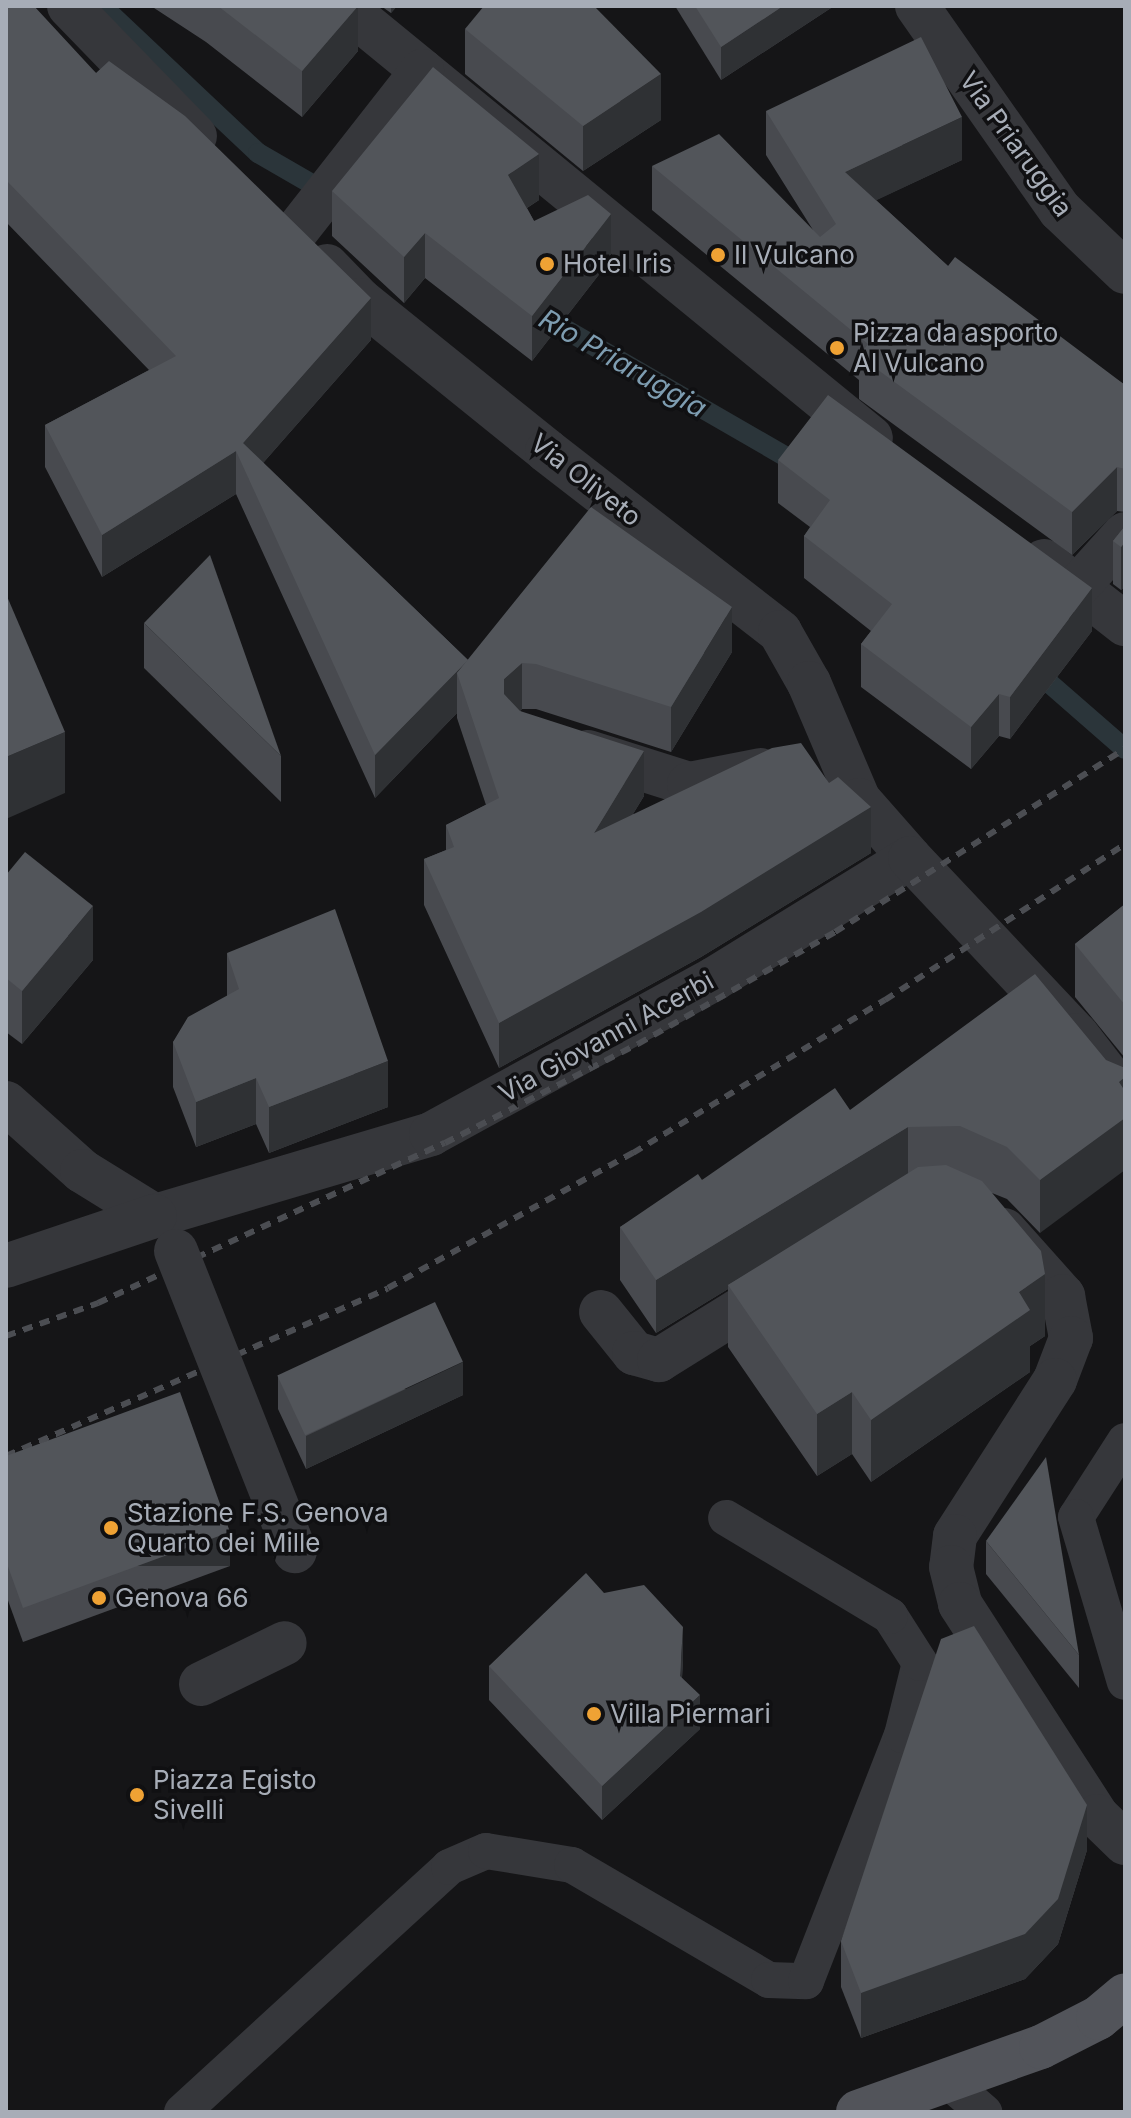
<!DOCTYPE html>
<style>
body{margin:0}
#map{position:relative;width:1131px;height:2118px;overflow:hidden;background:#151517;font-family:Inter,sans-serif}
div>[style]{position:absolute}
.stream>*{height:20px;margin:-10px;padding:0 10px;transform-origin:10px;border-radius:10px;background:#2b353a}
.lane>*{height:36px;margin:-18px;padding:0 18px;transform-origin:18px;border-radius:18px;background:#36373b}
.street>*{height:44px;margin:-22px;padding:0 22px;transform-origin:22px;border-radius:22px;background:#36373b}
.primary>*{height:44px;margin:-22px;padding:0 22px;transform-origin:22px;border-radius:22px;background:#52545a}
.rail>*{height:6px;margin-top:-3px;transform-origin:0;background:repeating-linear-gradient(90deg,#4b4d52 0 10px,transparent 0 18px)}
.street-bridge>*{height:44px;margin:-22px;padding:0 22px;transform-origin:22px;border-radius:22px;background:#36373b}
.wall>*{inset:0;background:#484a4f}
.shaded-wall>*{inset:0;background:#2f3134;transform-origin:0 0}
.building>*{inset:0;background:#52555a;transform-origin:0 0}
.dots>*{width:22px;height:22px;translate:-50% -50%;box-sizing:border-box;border:4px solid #101012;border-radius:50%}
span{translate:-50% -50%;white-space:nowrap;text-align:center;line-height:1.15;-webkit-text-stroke:7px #101012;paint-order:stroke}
.street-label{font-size:26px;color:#a7adb7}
.poi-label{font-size:26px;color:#a7adb7}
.left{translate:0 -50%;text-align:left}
.water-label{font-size:28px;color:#7e9db1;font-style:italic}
.frame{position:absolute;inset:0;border:8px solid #a7adb7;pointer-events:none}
</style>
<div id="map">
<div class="stream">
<i style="left:102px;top:6px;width:214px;rotate:43.3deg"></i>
<i style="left:258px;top:153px;width:82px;rotate:30deg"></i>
<i style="left:537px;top:313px;width:308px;rotate:30deg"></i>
<i style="left:1032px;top:668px;width:123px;rotate:41.1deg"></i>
</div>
<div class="lane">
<i style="left:1125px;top:1441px;width:90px;rotate:122.8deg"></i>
<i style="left:1076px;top:1517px;width:172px;rotate:73.5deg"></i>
<i style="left:948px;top:2081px;width:48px;rotate:40.7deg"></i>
<i style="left:182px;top:2112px;width:362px;rotate:-42.5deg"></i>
<i style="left:449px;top:1867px;width:40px;rotate:-23.4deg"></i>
<i style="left:486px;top:1851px;width:87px;rotate:9.2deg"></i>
<i style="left:572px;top:1865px;width:228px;rotate:30.3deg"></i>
<i style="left:769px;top:1980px;width:37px;rotate:2deg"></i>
<i style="left:806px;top:1981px;width:264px;rotate:-68.7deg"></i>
<i style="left:902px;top:1735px;width:74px;rotate:-76deg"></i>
<i style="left:920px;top:1663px;width:56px;rotate:-122.6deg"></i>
<i style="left:890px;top:1616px;width:191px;rotate:-149.1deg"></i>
</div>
<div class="street">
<i style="left:69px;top:6px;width:181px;rotate:45.9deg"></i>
<i style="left:343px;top:6px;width:682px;rotate:39.29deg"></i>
<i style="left:917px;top:6px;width:249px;rotate:55deg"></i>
<i style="left:1060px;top:210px;width:90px;rotate:43.6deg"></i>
<i style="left:295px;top:233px;width:206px;rotate:-51.9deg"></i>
<i style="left:327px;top:266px;width:47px;rotate:45.9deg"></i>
<i style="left:360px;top:300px;width:240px;rotate:38.9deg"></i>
<i style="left:547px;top:451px;width:295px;rotate:37.8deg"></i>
<i style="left:780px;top:632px;width:59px;rotate:60.4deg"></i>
<i style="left:809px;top:683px;width:127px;rotate:66.9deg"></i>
<i style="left:859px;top:800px;width:77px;rotate:48.7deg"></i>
<i style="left:1044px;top:561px;width:103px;rotate:37.9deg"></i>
<i style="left:1078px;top:586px;width:70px;rotate:-47.9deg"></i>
<i style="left:588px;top:752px;width:106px;rotate:17.6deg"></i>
<i style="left:689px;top:784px;width:73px;rotate:-11deg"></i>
<i style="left:6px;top:1103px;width:102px;rotate:41.8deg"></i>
<i style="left:82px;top:1171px;width:86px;rotate:31.7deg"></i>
<i style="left:155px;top:1216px;width:288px;rotate:-16.5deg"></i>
<i style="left:431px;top:1134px;width:323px;rotate:-28.7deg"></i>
<i style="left:714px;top:979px;width:230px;rotate:-31.7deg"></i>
<i style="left:910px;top:858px;width:243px;rotate:46.7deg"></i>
<i style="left:1077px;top:1035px;width:78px;rotate:52.3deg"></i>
<i style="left:1004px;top:1230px;width:89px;rotate:48.2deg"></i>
<i style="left:1063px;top:1296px;width:43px;rotate:79.2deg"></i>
<i style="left:1071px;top:1338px;width:45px;rotate:110.9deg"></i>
<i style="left:1055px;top:1380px;width:185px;rotate:122.7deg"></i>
<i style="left:955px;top:1536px;width:31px;rotate:97deg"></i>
<i style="left:951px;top:1567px;width:38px;rotate:76deg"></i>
<i style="left:960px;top:1604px;width:252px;rotate:57.1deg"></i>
<i style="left:1097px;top:1816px;width:39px;rotate:44deg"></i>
<i style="left:6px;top:1266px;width:157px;rotate:-18.6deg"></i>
<i style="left:601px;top:1312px;width:53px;rotate:51.2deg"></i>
<i style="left:634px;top:1353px;width:26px;rotate:16deg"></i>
<i style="left:659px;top:1360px;width:140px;rotate:-31.9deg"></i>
<i style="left:201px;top:1684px;width:93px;rotate:-26deg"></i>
</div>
<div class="primary">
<i style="left:858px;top:2112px;width:194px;rotate:-19.6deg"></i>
<i style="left:1041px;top:2047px;width:64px;rotate:-27deg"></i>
<i style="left:1098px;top:2018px;width:35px;rotate:-40deg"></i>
</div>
<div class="rail">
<i style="left:6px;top:1336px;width:98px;rotate:-19.7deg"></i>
<i style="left:98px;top:1303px;width:382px;rotate:-24.8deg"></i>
<i style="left:445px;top:1143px;width:217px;rotate:-27.2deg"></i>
<i style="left:638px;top:1044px;width:227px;rotate:-29.6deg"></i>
<i style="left:835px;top:932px;width:343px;rotate:-32.3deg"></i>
<i style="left:6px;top:1456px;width:417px;rotate:-23.7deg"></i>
<i style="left:388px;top:1288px;width:280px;rotate:-28.9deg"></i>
<i style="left:633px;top:1153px;width:295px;rotate:-31.3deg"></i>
<i style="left:885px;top:1000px;width:286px;rotate:-33deg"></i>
</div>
<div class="street-bridge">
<i style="left:176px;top:1251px;width:323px;rotate:68.4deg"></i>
</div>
<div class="wall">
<i style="clip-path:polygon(6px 6px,96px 73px,371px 340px,263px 463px,468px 660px,732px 652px,671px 752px,536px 709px,522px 709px,520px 711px,644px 796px,633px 814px,871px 853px,701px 957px,499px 1068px,424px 905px,424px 859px,446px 850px,446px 825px,486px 805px,457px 718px,457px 713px,375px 798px,236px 494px,102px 577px,45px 467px,45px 425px,149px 370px,6px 222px)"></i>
<i style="clip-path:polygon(151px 6px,358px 6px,358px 51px,302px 117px,206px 42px)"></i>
<i style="clip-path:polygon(381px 6px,397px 6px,391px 13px)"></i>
<i style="clip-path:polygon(675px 6px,834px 6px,721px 80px)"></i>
<i style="clip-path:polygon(465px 29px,661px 120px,583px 171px,465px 74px)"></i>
<i style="clip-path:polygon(766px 111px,962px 160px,876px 200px,948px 266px,1125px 385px,1125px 512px,1117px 511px,1072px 555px,859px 399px,859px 380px,652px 210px,652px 166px,813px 230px,766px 155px)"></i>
<i style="clip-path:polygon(332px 191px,539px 200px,527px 208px,534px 221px,611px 259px,532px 361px,425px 278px,404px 303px,332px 236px)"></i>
<i style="clip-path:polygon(778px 460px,1092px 631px,1010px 739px,999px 736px,971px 769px,861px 687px,861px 644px,871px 631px,804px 578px,804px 536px,810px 527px,778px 503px)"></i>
<i style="clip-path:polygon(1125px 526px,1125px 586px,1121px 590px,1113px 584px,1113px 541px)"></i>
<i style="clip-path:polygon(144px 623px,281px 756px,281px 802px,144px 668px)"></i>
<i style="clip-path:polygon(6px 875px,93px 960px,22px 1044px,6px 1032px)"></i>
<i style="clip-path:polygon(1125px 904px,1125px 1058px,1075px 997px,1075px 944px)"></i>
<i style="clip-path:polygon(227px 953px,388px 1107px,269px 1153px,256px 1124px,196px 1147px,173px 1087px,173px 1042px,227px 996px)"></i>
<i style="clip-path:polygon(1106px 1060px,1040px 1233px,1007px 1199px,992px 1193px,1045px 1336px,1030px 1346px,1030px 1372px,871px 1482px,852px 1454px,817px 1476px,728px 1347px,728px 1289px,656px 1333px,620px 1280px,620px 1227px,702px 1180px,850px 1110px)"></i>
<i style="clip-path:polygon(278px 1376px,463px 1395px,306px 1469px,278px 1409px)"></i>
<i style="clip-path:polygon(6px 1456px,230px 1566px,23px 1642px,6px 1595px)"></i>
<i style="clip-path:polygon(986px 1541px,1079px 1655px,1079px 1688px,986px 1574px)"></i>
<i style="clip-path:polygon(604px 1593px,683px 1660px,682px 1678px,700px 1729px,602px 1820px,489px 1700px,489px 1666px)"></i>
<i style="clip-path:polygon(1087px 1850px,1058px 1944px,1025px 1979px,861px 2038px,841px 1987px,841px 1941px)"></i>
</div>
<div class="shaded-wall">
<i style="clip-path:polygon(358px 6px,358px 51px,302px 117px,302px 71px)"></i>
<i style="clip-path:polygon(391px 6px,397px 6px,391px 13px)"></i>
<i style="clip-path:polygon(783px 6px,834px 6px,721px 80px,721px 47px)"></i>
<i style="clip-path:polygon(661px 74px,661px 120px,583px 171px,583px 126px)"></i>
<i style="clip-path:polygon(962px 117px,962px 160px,845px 215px,845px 172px)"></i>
<i style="clip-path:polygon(539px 154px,539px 200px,508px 220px,508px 175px)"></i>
<i style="clip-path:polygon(611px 214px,611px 259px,532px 361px,532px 316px)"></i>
<i style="clip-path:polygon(425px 233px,425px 278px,404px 303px,404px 257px)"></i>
<i style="clip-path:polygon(371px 298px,371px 340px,249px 479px,243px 443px)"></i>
<i style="clip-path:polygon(236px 451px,236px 494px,102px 577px,102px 535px)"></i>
<i style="clip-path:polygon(1117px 467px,1117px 511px,1072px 555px,1072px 512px)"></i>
<i style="clip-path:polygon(1125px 542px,1125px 586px,1121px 590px,1121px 547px)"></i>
<i style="clip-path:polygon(1092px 588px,1092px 631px,1010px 739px,1010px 697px)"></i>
<i style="clip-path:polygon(732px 607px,732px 652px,671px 752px,671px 707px)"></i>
<i style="clip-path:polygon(468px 660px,457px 673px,457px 713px,375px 798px,375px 755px)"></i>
<i style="clip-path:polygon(522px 663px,522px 709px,504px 725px,504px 739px,504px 679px)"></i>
<i style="clip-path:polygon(999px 694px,999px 736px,971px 769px,971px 727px)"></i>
<i style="clip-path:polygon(65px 732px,65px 793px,6px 819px,6px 757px)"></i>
<i style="clip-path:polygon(644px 751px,644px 796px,594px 878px,594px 833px)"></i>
<i style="clip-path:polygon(871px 807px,871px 853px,701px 957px,499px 1068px,499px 1023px)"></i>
<i style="clip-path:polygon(93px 906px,93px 960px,22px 1044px,22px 991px)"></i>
<i style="clip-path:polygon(388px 1061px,388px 1107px,269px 1153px,269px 1107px)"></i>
<i style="clip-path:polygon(1125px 1077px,1125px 1170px,1040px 1233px,1040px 1180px,1119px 1082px)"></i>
<i style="clip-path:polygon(256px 1078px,256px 1124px,196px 1147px,196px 1102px)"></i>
<i style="clip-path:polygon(908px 1127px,908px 1179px,728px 1285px,728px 1289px,656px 1333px,656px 1280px)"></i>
<i style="clip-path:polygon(1045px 1274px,1045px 1336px,1030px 1346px,1030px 1372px,871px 1482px,871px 1420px,1019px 1292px)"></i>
<i style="clip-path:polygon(463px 1362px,463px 1395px,306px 1469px,306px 1436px)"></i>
<i style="clip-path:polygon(852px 1392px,852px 1454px,817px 1476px,817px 1414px)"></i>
<i style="left:230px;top:1532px;width:34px;height:221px;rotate:90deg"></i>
<i style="clip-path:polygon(683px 1627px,683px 1660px,680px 1710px,680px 1676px)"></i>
<i style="clip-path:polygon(700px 1695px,700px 1729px,602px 1820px,602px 1786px)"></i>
<i style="clip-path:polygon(1087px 1805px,1087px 1850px,1058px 1944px,1025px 1979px,861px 2038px,861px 1993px)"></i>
</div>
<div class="building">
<i style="clip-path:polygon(6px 6px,34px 6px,96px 73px,109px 61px,185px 116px,371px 298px,243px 443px,468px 660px,375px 755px,236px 451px,102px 535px,45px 425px,176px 356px,6px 180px)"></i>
<i style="clip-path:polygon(218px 6px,358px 6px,302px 71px)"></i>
<i style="clip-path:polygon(484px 6px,594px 6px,661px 74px,583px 126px,465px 29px)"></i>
<i style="clip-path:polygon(695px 6px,783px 6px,721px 47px)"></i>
<i style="clip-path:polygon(921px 37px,962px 117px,845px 172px,948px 266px,955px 257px,1125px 385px,1125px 469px,1117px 467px,1072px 512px,859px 356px,868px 344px,652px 166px,719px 134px,820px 237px,836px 224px,766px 111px)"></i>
<i style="clip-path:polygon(433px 67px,539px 154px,508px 175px,534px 221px,588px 195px,611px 214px,532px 316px,425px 233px,404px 257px,332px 191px)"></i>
<i style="clip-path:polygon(828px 395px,1092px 588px,1010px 697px,999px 694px,971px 727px,861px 644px,892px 604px,804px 536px,830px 500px,778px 460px)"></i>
<i style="clip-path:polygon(591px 507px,732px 607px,671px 707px,536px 664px,522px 663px,504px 679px,504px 694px,520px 711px,644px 751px,594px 833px,772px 748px,801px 743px,829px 783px,838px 777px,871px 807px,701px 912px,499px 1023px,424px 859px,454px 847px,446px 825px,499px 798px,457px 673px)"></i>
<i style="clip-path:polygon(1125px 526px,1125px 542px,1121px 547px,1113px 541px)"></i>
<i style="clip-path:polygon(210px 555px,281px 756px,144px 623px)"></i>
<i style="clip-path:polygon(6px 594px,65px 732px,6px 757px)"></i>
<i style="clip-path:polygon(25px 852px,93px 906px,22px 991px,6px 978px,6px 875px)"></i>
<i style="clip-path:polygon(1125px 904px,1125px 1005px,1075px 944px)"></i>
<i style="clip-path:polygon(335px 909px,388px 1061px,269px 1107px,256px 1078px,196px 1102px,173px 1042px,188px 1017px,239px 989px,227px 953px)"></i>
<i style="clip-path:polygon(1035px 974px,1106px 1060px,1125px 1068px,1125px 1077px,1119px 1082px,1125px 1091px,1125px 1118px,1040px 1180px,1007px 1147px,960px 1126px,908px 1127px,656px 1280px,620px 1227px,698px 1174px,702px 1180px,835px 1088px,850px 1110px)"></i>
<i style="clip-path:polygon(946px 1165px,982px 1181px,1041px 1251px,1045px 1274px,1019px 1292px,1030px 1310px,871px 1420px,852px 1392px,817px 1414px,728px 1285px,918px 1167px)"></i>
<i style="left:435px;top:1302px;width:66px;height:174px;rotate:65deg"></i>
<i style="clip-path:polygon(180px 1392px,230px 1532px,23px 1608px,6px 1561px,6px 1456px)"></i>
<i style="clip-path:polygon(1046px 1457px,1079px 1655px,986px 1541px)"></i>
<i style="clip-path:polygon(586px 1573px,604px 1593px,644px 1585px,683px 1627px,680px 1676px,700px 1695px,602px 1786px,489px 1666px)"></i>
<i style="clip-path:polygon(974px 1626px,1087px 1805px,1058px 1899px,1025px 1934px,861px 1993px,841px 1941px,941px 1639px)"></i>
</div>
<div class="dots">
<i style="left:718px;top:255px;background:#efa234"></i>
<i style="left:547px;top:264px;background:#efa234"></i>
<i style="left:837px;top:348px;background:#efa234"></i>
<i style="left:111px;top:1528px;background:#efa234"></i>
<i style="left:99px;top:1598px;background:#efa234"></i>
<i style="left:594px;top:1714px;background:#efa234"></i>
<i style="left:137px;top:1795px;background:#efa234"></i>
</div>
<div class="street-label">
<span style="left:1016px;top:144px;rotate:54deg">Via Priaruggia</span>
<span style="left:586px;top:480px;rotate:38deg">Via Oliveto</span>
<span style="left:606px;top:1037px;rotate:-29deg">Via Giovanni Acerbi</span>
</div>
<div class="poi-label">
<span class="left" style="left:734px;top:255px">Il Vulcano</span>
<span class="left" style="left:563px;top:264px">Hotel Iris</span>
<span class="left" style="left:853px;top:348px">Pizza da asporto<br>Al Vulcano</span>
<span class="left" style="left:127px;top:1528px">Stazione F.S. Genova<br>Quarto dei Mille</span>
<span class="left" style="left:115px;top:1598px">Genova 66</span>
<span class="left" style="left:610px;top:1714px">Villa Piermari</span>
<span class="left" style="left:153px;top:1795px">Piazza Egisto<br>Sivelli</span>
</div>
<div class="water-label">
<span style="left:623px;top:363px;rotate:30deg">Rio Priaruggia</span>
</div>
<div class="frame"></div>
</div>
